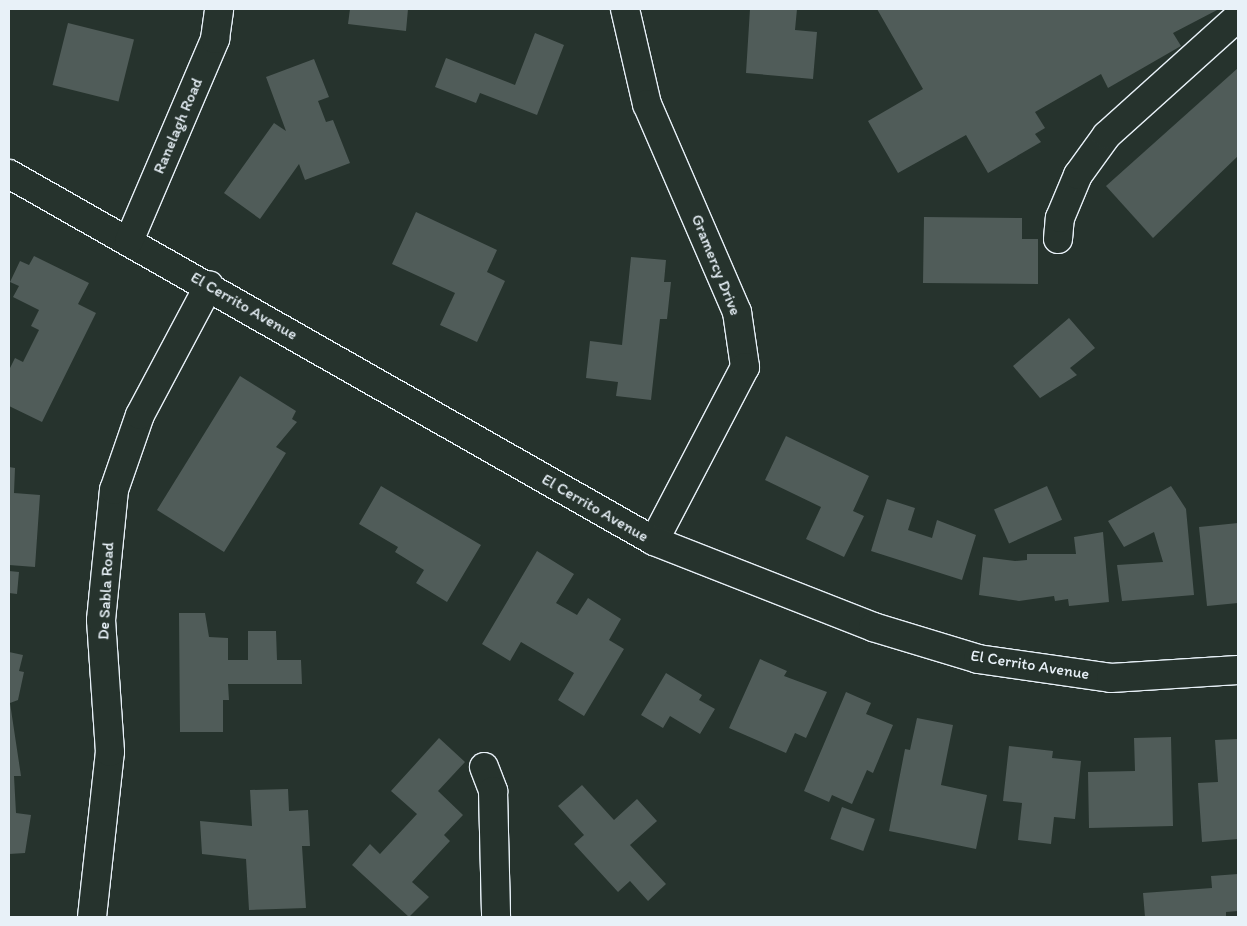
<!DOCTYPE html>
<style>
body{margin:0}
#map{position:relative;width:1247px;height:926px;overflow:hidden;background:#26332d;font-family:Itim,sans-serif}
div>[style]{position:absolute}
.building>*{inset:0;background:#505c59;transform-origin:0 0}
.roads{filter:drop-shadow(1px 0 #e8f1f8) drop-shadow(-1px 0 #e8f1f8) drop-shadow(0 1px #e8f1f8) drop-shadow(0 -1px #e8f1f8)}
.minor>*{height:28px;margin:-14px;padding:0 14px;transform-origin:14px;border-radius:14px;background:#26332d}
span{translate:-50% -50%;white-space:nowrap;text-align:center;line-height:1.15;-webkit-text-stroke:4px #26332d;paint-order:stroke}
.street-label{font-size:16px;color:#e8f1f8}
.frame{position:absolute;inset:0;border:10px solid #e8f1f8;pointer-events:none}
</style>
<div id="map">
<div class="building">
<i style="clip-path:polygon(350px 9px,408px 9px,406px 31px,348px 24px)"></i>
<i style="clip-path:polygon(750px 9px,797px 9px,795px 30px,817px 32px,813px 79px,746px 73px)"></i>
<i style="clip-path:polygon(877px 9px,1219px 9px,1173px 33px,1181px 46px,1108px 88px,1101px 74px,1035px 112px,1045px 128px,1035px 134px,1041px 142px,988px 173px,966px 135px,898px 173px,868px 121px,923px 89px)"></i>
<i style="left:68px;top:23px;width:68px;height:64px;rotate:14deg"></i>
<i style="clip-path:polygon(535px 33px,564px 45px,537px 115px,480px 93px,476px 103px,435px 87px,446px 58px,515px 85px)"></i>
<i style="clip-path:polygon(314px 59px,329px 97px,318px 101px,326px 122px,333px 120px,350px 163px,305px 180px,299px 164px,260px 219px,224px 193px,274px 123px,286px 131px,266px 77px)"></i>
<i style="clip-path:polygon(1238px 68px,1238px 156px,1153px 238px,1106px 186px)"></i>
<i style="clip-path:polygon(416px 212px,497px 250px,487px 272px,505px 281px,477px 342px,440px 325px,455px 293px,392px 264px)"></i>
<i style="clip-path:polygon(924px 217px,1022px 218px,1022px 239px,1038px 239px,1038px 284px,923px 283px)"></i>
<i style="clip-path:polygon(34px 256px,89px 283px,78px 304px,96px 313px,42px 422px,9px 406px,9px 370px,15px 358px,23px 362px,39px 330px,31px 326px,39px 310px,13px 297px,19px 286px,10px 282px,20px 261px,29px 265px)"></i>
<i style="clip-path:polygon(631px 257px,666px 260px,664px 282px,671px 282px,667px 319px,660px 319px,651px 400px,616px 396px,618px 382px,586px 378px,590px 341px,622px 345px)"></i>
<i style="clip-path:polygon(1069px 318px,1095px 348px,1070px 368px,1077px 375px,1040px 398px,1013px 366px)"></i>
<i style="clip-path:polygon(240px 376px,296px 411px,292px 419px,297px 422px,276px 447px,286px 453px,224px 552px,157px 510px)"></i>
<i style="clip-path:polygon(786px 436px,869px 476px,853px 511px,864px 516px,844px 557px,806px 539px,821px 507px,765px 480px)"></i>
<i style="clip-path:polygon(9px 467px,15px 468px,14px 493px,40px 495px,35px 567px,9px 565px)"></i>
<i style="clip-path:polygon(381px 486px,481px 545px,447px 602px,416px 583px,424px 570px,395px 552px,398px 547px,359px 524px)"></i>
<i style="left:1047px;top:486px;width:37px;height:58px;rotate:66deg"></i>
<i style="clip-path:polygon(1171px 486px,1186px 509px,1194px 595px,1122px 601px,1117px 565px,1163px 562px,1154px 532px,1124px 547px,1108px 521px)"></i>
<i style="clip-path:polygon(887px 499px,915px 508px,908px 530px,932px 538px,937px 520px,976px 535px,962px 580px,871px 551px)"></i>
<i style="clip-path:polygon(1238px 523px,1238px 603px,1207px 606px,1199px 527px)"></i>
<i style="clip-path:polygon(1103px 532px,1109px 602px,1069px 606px,1068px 599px,1055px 601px,1054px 596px,1019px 601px,979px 595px,983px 557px,1015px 561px,1027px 560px,1027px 554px,1076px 554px,1074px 537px)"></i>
<i style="clip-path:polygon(537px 551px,574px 574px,556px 603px,577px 615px,588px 598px,621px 619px,609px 640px,624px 649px,584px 716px,558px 700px,574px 673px,521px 642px,510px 661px,482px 644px)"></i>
<i style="clip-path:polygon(9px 571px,19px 572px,17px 594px,9px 593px)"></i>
<i style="clip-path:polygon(179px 613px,205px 613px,209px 637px,228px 638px,228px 660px,248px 660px,248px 631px,276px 631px,277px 660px,301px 660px,302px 684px,228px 684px,229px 700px,223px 700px,223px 732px,180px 732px)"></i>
<i style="clip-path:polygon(9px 652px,23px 655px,19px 671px,24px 672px,18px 700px,10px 703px,21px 776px,14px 776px,16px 813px,31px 815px,25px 853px,9px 854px)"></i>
<i style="clip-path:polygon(760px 659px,787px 671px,784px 676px,827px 692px,806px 738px,795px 733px,786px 753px,729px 728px)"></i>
<i style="clip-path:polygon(666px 673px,702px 695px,699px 700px,715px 709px,700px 734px,670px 716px,663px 728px,641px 715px)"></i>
<i style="clip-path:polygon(846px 692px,871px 703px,866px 714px,893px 725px,873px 773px,867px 770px,852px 804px,832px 795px,829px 802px,804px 791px)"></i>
<i style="clip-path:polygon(917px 718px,953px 725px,941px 785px,987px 795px,976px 849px,889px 831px,905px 749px,910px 750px)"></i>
<i style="clip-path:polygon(1171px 737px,1173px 826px,1089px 828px,1088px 772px,1135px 771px,1134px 738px)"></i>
<i style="clip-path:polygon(439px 738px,465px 762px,438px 791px,463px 815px,444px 835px,450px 841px,412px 882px,429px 897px,409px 917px,352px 865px,370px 844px,380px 854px,417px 814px,391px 791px)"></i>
<i style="clip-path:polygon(1238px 739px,1238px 839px,1202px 842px,1198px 783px,1218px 782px,1215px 740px)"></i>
<i style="clip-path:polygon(1009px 746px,1053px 751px,1052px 758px,1081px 761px,1075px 819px,1054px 817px,1051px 844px,1018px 840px,1022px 803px,1003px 801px)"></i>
<i style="clip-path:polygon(582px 785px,614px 820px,637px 799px,657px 821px,630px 845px,666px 884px,648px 901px,630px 881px,618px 892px,574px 844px,584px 835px,558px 806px)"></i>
<i style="clip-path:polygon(288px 789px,289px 811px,308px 810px,310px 846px,302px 846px,306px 908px,249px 910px,246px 859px,202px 854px,200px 821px,252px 826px,250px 790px)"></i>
<i style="left:842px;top:807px;width:35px;height:34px;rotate:20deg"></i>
<i style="clip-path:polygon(1238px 874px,1238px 911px,1226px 912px,1226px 917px,1145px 917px,1143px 893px,1212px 888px,1211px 876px)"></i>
</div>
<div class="roads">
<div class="minor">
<i style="left:625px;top:9px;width:98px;rotate:77deg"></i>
<i style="left:647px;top:104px;width:227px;rotate:66.6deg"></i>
<i style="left:737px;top:312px;width:56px;rotate:81.7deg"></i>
<i style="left:745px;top:367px;width:196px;rotate:117.6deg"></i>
<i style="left:9px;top:174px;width:742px;rotate:29.64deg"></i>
<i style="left:654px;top:541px;width:235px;rotate:21.4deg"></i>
<i style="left:873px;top:627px;width:110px;rotate:16.9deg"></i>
<i style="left:978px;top:659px;width:134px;rotate:8.1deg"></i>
<i style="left:1111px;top:678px;width:127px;rotate:-3.6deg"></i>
<i style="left:1058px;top:239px;width:21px;rotate:-85deg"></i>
<i style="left:1060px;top:218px;width:47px;rotate:-67.3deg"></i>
<i style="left:1078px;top:175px;width:49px;rotate:-54.1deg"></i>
<i style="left:1107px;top:135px;width:176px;rotate:-42deg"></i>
<i style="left:129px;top:241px;width:220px;rotate:-66.9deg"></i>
<i style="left:215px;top:39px;width:30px;rotate:-82deg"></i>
<i style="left:484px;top:767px;width:26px;rotate:69deg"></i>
<i style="left:493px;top:791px;width:126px;rotate:88.6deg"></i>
<i style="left:92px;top:917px;width:166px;rotate:-83.8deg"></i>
<i style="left:110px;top:752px;width:132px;rotate:-93.9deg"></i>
<i style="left:101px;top:620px;width:131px;rotate:-84.3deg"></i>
<i style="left:114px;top:490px;width:79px;rotate:-70.9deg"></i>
<i style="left:140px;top:415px;width:147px;rotate:-62deg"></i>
</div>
</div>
<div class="street-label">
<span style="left:178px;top:126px;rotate:-67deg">Ranelagh Road</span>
<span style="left:716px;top:265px;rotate:68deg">Gramercy Drive</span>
<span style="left:244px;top:306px;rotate:30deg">El Cerrito Avenue</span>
<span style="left:595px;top:508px;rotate:30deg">El Cerrito Avenue</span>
<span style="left:106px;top:591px;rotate:-87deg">De Sabla Road</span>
<span style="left:1030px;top:665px;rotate:9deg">El Cerrito Avenue</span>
</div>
<div class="frame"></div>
</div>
